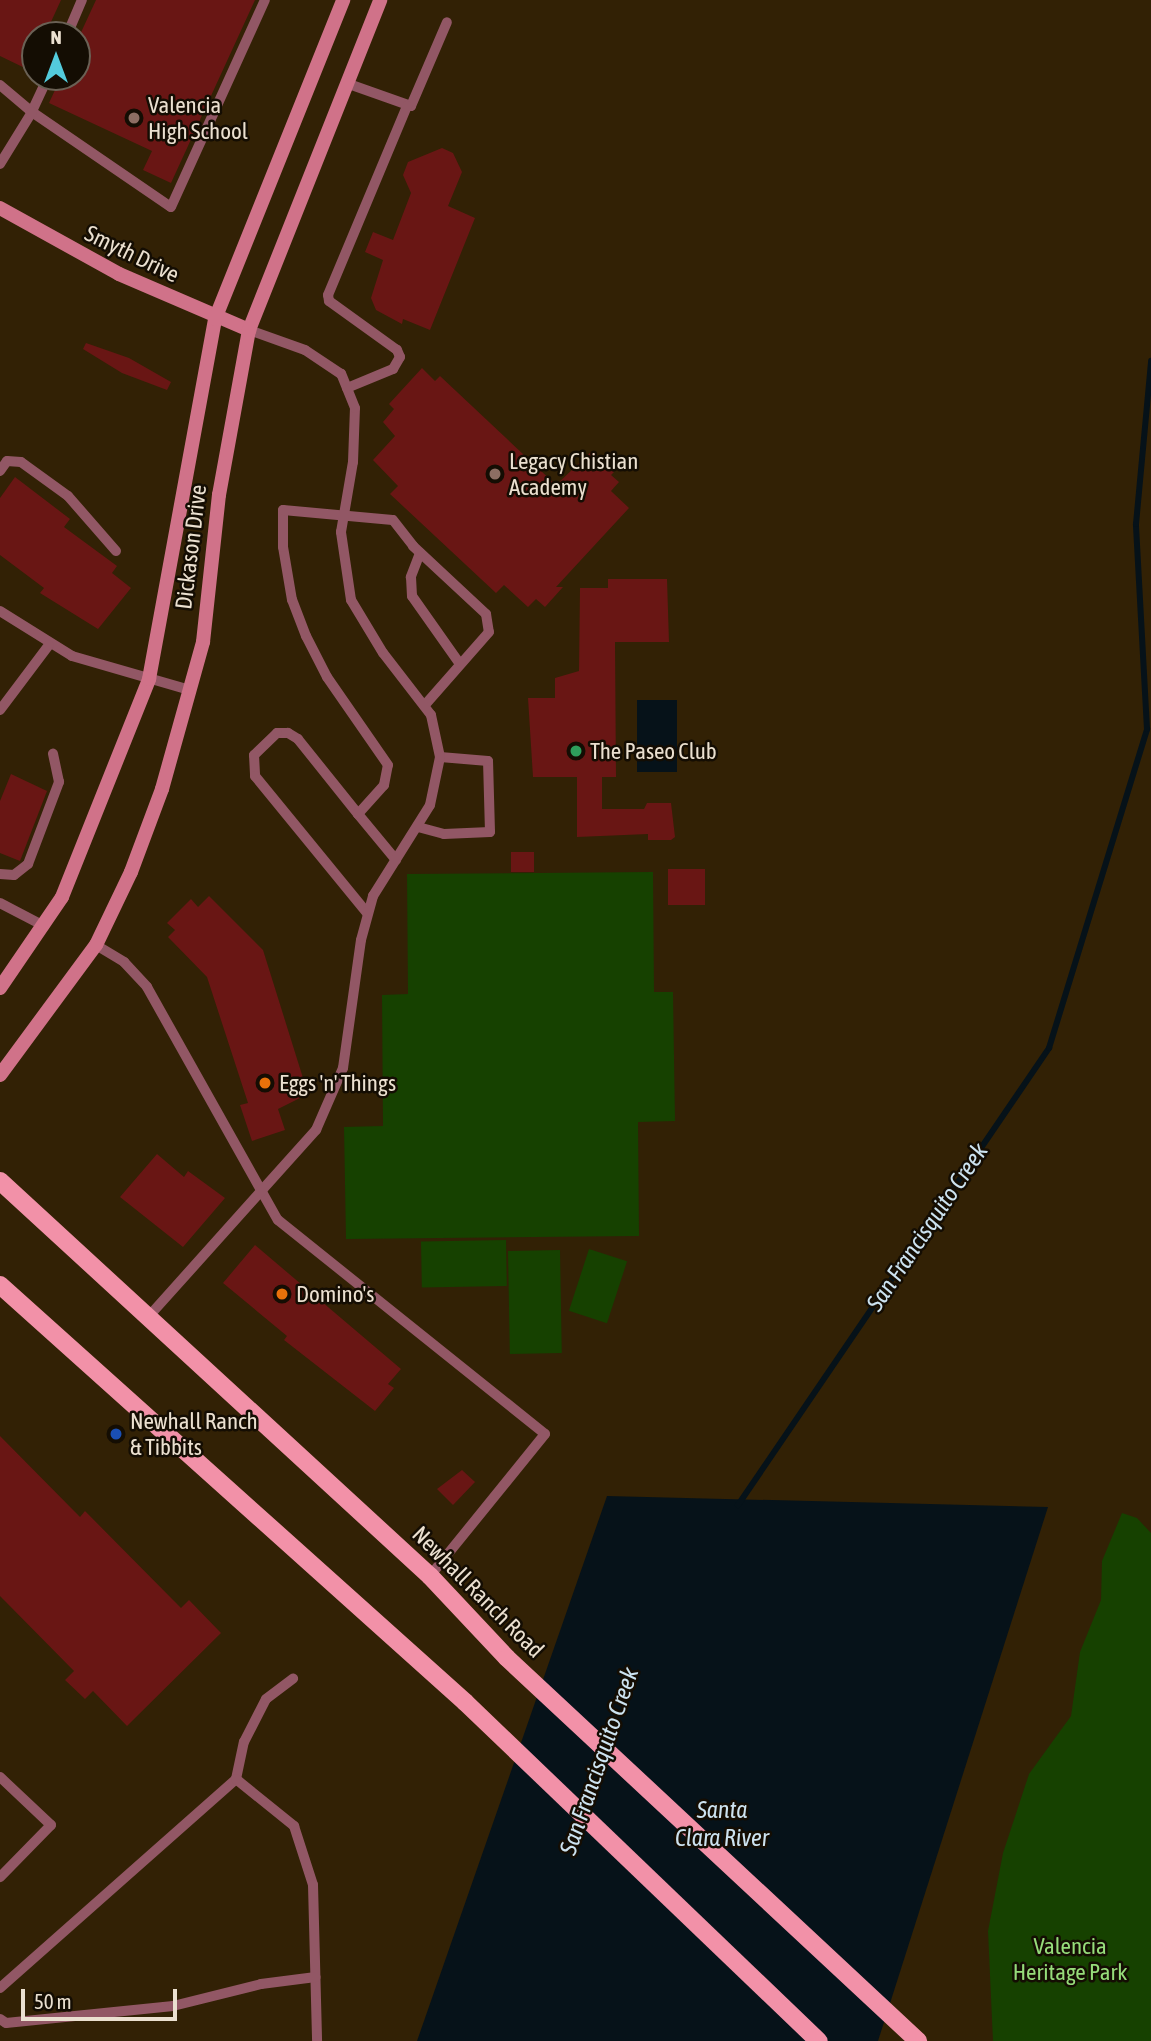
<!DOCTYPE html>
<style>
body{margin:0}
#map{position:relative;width:1151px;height:2041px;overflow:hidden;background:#322105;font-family:"Asap Condensed",sans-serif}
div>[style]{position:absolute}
.green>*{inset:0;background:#164100;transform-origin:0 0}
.water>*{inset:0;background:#061219;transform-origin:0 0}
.stream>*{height:6px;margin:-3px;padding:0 3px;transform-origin:3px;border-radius:3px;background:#061219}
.building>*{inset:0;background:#691614;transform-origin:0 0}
.lane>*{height:10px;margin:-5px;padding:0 5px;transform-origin:5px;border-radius:5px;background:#925765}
.secondary>*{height:14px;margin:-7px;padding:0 7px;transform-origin:7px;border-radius:7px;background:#d07289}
.primary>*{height:18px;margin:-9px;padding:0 9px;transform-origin:9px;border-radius:9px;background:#f291a8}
.dots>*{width:19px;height:19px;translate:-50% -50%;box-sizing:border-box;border:4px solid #140d03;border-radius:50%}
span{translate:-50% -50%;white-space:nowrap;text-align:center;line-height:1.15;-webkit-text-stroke:5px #140d03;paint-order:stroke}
.poi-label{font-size:23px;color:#ebe0d0}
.left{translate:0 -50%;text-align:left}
.street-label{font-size:23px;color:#ebe0d0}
.park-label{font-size:23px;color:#96dc7a}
.water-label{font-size:24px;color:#cde3f0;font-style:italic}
.north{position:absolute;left:21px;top:21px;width:70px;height:70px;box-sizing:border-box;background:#140d03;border:2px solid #6a6155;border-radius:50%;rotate:0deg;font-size:19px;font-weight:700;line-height:28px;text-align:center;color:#ebe0d0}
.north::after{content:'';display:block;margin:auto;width:24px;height:32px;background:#53cbdc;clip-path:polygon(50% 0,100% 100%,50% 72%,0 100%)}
.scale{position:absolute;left:21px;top:1989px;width:156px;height:32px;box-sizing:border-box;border:4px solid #ebe0d0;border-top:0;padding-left:9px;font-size:21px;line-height:24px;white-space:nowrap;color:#ebe0d0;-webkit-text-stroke:5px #140d03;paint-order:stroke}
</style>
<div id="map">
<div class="green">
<i style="clip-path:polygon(653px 872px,654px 992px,673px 992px,675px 1121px,638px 1122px,639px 1236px,346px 1239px,344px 1127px,383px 1126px,382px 995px,408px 994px,407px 874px)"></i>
<i style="left:506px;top:1240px;width:46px;height:85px;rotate:89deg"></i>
<i style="left:589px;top:1249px;width:40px;height:65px;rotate:18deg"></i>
<i style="left:560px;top:1250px;width:103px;height:52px;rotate:89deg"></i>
<i style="clip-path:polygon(1122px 1513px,1137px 1518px,1151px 1533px,1151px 2041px,993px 2041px,988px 1931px,1003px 1853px,1029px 1774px,1071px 1716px,1080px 1652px,1101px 1600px,1102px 1561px)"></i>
</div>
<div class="water">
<i style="left:637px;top:700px;width:40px;height:72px"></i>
<i style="clip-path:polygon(607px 1496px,1048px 1507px,878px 2041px,417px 2041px)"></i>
</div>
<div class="stream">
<i style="left:738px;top:1505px;width:553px;rotate:-55.76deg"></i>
<i style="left:1049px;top:1048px;width:334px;rotate:-72.9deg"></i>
<i style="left:1147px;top:729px;width:205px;rotate:-93.1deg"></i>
<i style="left:1136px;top:524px;width:164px;rotate:-84.7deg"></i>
</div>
<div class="building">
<i style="clip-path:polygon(0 0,61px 0,45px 35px,35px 35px,35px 57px,29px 70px,0 56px)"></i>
<i style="clip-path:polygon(96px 0,255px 0,171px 183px,143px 170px,152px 151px,49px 103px,61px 77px,77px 77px,77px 41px)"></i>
<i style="clip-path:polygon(442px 148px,453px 153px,462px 172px,448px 206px,475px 218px,430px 330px,403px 319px,402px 324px,376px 310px,371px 298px,383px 260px,365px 252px,373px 232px,393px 240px,411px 193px,403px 175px,408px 162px)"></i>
<i style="clip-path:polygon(86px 343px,129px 358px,171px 382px,167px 390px,122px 373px,83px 349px)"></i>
<i style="clip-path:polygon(422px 368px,435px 381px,440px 376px,556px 485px,592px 451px,614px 472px,611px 475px,619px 482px,611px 491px,629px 508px,556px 587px,563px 587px,545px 607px,536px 599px,528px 607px,504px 585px,496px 593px,390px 494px,398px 486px,373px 460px,395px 436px,383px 422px,394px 409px,389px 404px)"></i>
<i style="clip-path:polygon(15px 477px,70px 519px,64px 527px,117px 566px,112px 573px,131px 588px,98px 629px,40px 593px,44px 588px,0 555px,0 498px)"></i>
<i style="clip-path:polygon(608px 579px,667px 579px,669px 642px,615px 642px,616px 777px,602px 777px,602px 809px,644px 809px,647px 803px,671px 803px,675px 837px,671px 840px,648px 840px,648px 834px,577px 837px,577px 777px,533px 777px,528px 698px,555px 698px,555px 678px,579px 671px,580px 588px,608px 588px)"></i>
<i style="clip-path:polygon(11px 774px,47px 791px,20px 861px,0 853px,0 801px)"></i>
<i style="left:511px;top:852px;width:23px;height:20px"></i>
<i style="left:705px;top:869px;width:36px;height:37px;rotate:90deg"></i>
<i style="clip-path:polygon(209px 896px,263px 950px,308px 1094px,278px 1109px,285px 1130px,252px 1141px,240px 1105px,248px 1103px,207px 977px,168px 937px,175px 930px,167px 923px,191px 899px,198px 907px)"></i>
<i style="clip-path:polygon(157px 1154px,184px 1177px,188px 1171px,225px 1198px,183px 1247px,120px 1197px)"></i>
<i style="clip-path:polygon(255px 1245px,401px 1369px,388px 1384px,394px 1388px,375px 1411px,284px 1340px,287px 1336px,223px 1283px)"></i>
<i style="clip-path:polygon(0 1436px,80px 1517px,85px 1511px,181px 1608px,189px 1600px,221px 1633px,127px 1726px,93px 1691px,85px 1699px,65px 1680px,74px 1671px,0 1596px)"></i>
<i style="clip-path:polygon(462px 1470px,475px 1482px,453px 1505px,437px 1489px)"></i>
</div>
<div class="lane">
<i style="left:67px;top:35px;width:38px;rotate:-67deg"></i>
<i style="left:48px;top:77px;width:38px;rotate:115deg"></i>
<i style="left:32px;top:112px;width:168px;rotate:34.4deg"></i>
<i style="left:171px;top:207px;width:227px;rotate:-65.6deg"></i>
<i style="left:346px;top:83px;width:69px;rotate:19.5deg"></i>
<i style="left:411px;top:106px;width:91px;rotate:-66.8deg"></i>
<i style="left:0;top:85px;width:42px;rotate:40.2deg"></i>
<i style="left:32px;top:112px;width:61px;rotate:121.6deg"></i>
<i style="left:347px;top:388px;width:50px;rotate:-22.4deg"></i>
<i style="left:393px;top:369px;width:14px;rotate:-60deg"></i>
<i style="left:400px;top:357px;width:8px;rotate:-113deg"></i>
<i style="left:397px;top:350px;width:84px;rotate:-144.2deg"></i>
<i style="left:329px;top:301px;width:6px;rotate:-99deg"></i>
<i style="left:328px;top:295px;width:205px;rotate:-67.3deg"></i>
<i style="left:0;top:471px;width:12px;rotate:-55deg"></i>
<i style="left:7px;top:461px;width:14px;rotate:4deg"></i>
<i style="left:21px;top:462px;width:58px;rotate:35.9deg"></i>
<i style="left:68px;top:496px;width:73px;rotate:48.9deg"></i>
<i style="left:420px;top:553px;width:26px;rotate:111deg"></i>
<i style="left:411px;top:577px;width:19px;rotate:87deg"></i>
<i style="left:412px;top:596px;width:83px;rotate:54.8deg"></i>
<i style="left:0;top:611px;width:85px;rotate:32deg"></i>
<i style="left:72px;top:656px;width:123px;rotate:16.1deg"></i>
<i style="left:0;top:710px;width:81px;rotate:-53deg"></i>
<i style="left:358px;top:814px;width:96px;rotate:-128.7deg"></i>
<i style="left:298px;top:739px;width:12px;rotate:-149deg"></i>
<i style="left:288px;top:733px;width:11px;rotate:180deg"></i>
<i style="left:277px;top:733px;width:32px;rotate:136deg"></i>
<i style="left:254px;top:755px;width:21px;rotate:87deg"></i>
<i style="left:255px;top:776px;width:177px;rotate:50.7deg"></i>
<i style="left:418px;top:827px;width:27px;rotate:15deg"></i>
<i style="left:444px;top:834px;width:46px;rotate:-2.5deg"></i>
<i style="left:490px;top:832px;width:71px;rotate:-91.6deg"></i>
<i style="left:488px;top:761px;width:48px;rotate:-175.2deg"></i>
<i style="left:396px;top:860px;width:60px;rotate:-129.6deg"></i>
<i style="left:358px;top:814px;width:39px;rotate:-48deg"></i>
<i style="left:384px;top:785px;width:20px;rotate:-79deg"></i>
<i style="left:388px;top:765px;width:107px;rotate:-124.7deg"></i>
<i style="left:327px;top:677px;width:46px;rotate:-117.1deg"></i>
<i style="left:306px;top:636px;width:39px;rotate:-111deg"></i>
<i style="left:292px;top:600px;width:54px;rotate:-99.6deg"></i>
<i style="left:283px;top:547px;width:37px;rotate:-90deg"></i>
<i style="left:283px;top:510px;width:110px;rotate:5.2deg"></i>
<i style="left:393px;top:520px;width:33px;rotate:52deg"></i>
<i style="left:413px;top:546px;width:100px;rotate:43deg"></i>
<i style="left:486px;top:614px;width:18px;rotate:81deg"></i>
<i style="left:489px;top:632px;width:98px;rotate:131.3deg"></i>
<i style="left:0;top:874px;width:14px;rotate:4deg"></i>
<i style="left:14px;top:875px;width:18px;rotate:-38deg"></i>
<i style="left:28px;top:864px;width:88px;rotate:-69.3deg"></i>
<i style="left:59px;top:782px;width:29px;rotate:-102deg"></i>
<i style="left:0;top:903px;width:50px;rotate:27.6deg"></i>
<i style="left:96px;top:945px;width:33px;rotate:31deg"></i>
<i style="left:124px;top:962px;width:34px;rotate:47deg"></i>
<i style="left:147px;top:987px;width:267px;rotate:60.7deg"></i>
<i style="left:278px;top:1220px;width:342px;rotate:38.7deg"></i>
<i style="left:545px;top:1434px;width:183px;rotate:129deg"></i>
<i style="left:150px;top:1315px;width:249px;rotate:-48.1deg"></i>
<i style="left:316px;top:1130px;width:68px;rotate:-66.5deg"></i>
<i style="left:343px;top:1068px;width:129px;rotate:-82deg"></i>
<i style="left:361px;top:940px;width:46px;rotate:-74.7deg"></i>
<i style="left:373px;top:896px;width:107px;rotate:-57.9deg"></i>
<i style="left:430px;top:805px;width:49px;rotate:-78.2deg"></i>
<i style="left:440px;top:757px;width:43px;rotate:-102.1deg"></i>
<i style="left:431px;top:715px;width:78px;rotate:-127.7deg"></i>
<i style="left:383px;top:653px;width:62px;rotate:-121.1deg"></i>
<i style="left:351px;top:600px;width:69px;rotate:-98.4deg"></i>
<i style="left:341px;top:532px;width:71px;rotate:-80.3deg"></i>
<i style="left:353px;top:462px;width:54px;rotate:-87.9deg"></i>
<i style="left:355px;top:408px;width:37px;rotate:-112deg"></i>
<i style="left:341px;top:374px;width:43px;rotate:-146.3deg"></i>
<i style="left:305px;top:350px;width:59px;rotate:-160.3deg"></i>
<i style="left:0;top:1777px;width:70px;rotate:43.3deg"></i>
<i style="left:51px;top:1825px;width:73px;rotate:134.4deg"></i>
<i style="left:236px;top:1779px;width:38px;rotate:-78deg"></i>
<i style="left:244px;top:1742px;width:48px;rotate:-62.9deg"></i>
<i style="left:266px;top:1699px;width:34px;rotate:-37deg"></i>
<i style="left:0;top:1988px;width:315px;rotate:-41.5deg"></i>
<i style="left:236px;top:1779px;width:75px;rotate:39deg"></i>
<i style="left:294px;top:1826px;width:62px;rotate:72.1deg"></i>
<i style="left:313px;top:1885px;width:156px;rotate:88.5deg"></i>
<i style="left:0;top:2019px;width:7px;rotate:34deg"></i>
<i style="left:6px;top:2023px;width:168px;rotate:-5.8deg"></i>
<i style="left:173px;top:2006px;width:91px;rotate:-14deg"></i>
<i style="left:261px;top:1984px;width:55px;rotate:-7.3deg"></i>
</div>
<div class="secondary">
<i style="left:0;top:208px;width:136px;rotate:29deg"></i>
<i style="left:119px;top:274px;width:142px;rotate:23.3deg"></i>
<i style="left:0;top:988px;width:110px;rotate:-55.7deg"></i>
<i style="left:62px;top:897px;width:235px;rotate:-68.2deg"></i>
<i style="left:149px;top:679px;width:366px;rotate:-79.6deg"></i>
<i style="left:215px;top:319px;width:344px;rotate:-68.1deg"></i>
<i style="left:0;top:1075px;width:162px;rotate:-53.6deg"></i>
<i style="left:96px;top:945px;width:81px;rotate:-64.4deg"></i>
<i style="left:131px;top:872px;width:89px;rotate:-69.5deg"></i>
<i style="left:162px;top:789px;width:153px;rotate:-74.4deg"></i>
<i style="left:203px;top:642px;width:148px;rotate:-83.8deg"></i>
<i style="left:219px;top:495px;width:168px;rotate:-79.7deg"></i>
<i style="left:249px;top:330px;width:355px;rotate:-68.3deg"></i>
</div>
<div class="primary">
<i style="left:0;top:1181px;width:584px;rotate:42.57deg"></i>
<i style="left:430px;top:1576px;width:112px;rotate:46.8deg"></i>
<i style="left:507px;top:1658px;width:562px;rotate:42.98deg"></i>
<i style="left:0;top:1285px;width:625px;rotate:41.88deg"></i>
<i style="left:465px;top:1702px;width:490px;rotate:43.8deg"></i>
</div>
<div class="dots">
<i style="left:134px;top:118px;background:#8d6e63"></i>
<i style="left:495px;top:474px;background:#8d6e63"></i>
<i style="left:576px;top:751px;background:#2e9e5b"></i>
<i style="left:265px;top:1083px;background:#e8710a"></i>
<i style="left:282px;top:1294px;background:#e8710a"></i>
<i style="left:116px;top:1434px;background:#1a4fb4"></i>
</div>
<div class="poi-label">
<span class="left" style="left:148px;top:118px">Valencia<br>High School</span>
<span class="left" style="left:509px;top:474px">Legacy Chistian<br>Academy</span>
<span class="left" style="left:590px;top:751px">The Paseo Club</span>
<span class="left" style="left:279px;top:1083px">Eggs 'n' Things</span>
<span class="left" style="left:296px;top:1294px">Domino's</span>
<span class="left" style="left:130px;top:1434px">Newhall Ranch<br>&amp; Tibbits</span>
</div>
<div class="street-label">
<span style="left:132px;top:254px;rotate:26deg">Smyth Drive</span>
<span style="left:191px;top:547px;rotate:-83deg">Dickason Drive</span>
<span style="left:478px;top:1592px;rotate:45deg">Newhall Ranch Road</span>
</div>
<div class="park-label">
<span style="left:1070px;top:1959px">Valencia<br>Heritage Park</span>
</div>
<div class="water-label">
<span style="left:927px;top:1227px;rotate:-56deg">San Francisquito Creek</span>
<span style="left:599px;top:1761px;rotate:-71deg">San Francisquito Creek</span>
<span style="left:722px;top:1824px">Santa<br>Clara River</span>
</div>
<div class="north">N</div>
<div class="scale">50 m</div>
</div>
